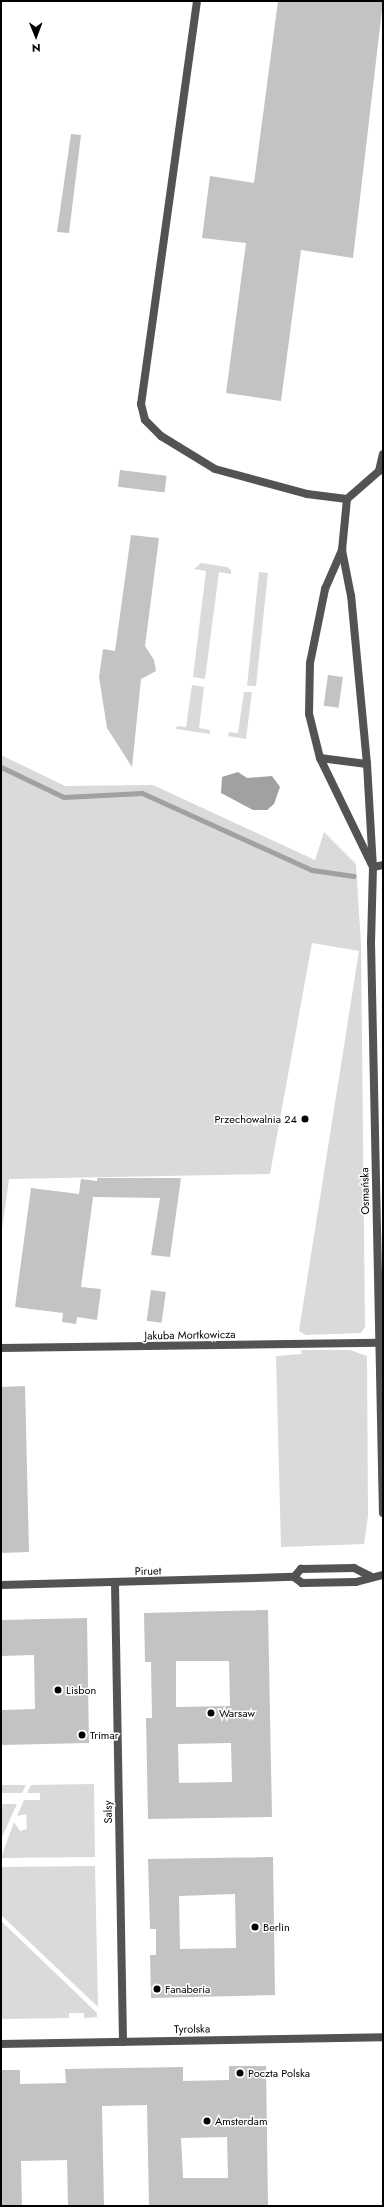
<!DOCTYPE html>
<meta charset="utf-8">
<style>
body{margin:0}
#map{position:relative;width:384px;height:2207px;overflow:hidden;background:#fff;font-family:Jost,sans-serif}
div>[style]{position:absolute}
.green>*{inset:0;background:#dadada;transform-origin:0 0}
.water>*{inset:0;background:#a1a1a1}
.stream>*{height:5px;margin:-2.5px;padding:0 2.5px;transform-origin:2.5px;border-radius:2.5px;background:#a1a1a1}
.building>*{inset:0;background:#c3c3c3;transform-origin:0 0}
.lane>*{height:8px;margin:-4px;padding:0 4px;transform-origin:4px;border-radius:4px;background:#535353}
.street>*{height:8px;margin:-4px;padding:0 4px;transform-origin:4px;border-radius:4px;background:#535353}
.dots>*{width:11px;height:11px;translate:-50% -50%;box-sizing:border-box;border:2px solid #fff;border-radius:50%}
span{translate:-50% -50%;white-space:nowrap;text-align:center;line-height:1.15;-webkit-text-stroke:3px #fff;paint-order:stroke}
.poi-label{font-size:11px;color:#000}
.right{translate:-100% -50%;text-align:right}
.left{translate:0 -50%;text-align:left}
.street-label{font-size:11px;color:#000}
.frame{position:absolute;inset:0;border:2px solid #000;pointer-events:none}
.north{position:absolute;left:16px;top:16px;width:40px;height:40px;-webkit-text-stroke:3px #fff;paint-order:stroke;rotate:179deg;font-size:11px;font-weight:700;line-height:16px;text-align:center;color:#000}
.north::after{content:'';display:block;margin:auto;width:14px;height:18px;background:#000;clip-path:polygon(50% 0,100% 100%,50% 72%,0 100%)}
</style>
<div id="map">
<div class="green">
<i style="clip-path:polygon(201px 563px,227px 567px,231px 570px,231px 574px,219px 572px,205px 679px,193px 677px,206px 571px,194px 569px)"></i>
<i style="left:259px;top:572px;width:9px;height:114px;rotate:6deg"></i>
<i style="clip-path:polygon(192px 685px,204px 687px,199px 728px,210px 730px,210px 734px,176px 729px,177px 726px,186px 727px)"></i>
<i style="clip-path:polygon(244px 692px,252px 692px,246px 739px,228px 736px,229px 732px,238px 733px)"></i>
<i style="clip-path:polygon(1px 755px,65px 786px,153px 785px,315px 860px,324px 832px,356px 864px,361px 944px,365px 1327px,361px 1333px,306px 1335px,299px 1331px,359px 951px,312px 943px,270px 1174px,9px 1179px,1px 1237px)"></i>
<i style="clip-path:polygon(301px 1350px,350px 1350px,367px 1356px,368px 1516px,364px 1544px,281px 1547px,276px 1356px,302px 1354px)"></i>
<i style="clip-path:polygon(94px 1784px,95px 1857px,1px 1858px,14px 1822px,20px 1831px,27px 1829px,26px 1814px,17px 1816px,24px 1800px,40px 1800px,40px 1793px,27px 1793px,31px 1785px)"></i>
<i style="clip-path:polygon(1px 1785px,26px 1785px,22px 1793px,1px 1793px)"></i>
<i style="clip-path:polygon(1px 1804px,17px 1804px,1px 1839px)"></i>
<i style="clip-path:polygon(95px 1866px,98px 2007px,1px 1915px,1px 1867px)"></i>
<i style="clip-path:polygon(1px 1921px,97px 2013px,97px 2017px,84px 2018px,84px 2013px,69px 2013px,69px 2018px,1px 2019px)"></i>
</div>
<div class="water">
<i style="clip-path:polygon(238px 772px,247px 778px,272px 776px,280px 787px,274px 804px,267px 810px,253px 810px,221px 793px,222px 777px)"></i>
</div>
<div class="stream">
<i style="left:1px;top:767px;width:70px;rotate:25.5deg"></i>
<i style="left:64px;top:797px;width:78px;rotate:-2.9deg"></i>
<i style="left:142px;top:793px;width:187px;rotate:24.4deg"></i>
<i style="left:312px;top:870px;width:42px;rotate:8.1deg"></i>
</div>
<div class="building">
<i style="clip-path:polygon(278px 1px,383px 1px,353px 258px,301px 250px,281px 401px,226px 393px,246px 243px,202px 238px,210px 176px,254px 183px)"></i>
<i style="clip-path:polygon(71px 134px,81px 135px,69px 233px,57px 232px)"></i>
<i style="left:120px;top:470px;width:47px;height:17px;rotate:7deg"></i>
<i style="clip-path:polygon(131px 535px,159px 538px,145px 646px,154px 660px,156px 671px,141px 679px,132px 767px,107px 728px,99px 677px,103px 649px,115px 651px)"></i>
<i style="left:328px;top:675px;width:15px;height:31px;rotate:8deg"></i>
<i style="clip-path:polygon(97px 1178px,181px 1178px,170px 1257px,151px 1255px,160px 1198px,93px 1197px,81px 1287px,101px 1289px,97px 1320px,77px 1317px,76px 1324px,62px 1322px,63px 1313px,15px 1307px,31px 1188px,79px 1194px,81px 1179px,97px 1181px)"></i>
<i style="left:151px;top:1290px;width:15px;height:31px;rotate:8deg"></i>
<i style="clip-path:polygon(25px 1386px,29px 1552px,1px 1553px,1px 1387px)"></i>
<i style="clip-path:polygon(evenodd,268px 1610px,272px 1817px,148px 1819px,146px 1718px,152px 1718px,151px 1662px,145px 1662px,144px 1613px,268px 1610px,176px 1661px,229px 1661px,230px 1706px,176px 1707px,176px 1661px,268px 1610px,231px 1743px,232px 1782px,179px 1783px,178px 1744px,231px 1743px)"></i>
<i style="clip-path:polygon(87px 1618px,89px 1743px,1px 1745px,1px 1710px,35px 1709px,34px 1655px,1px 1656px,1px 1620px)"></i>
<i style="clip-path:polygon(evenodd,273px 1857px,275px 1995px,151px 1998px,150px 1955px,156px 1955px,156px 1929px,150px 1929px,148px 1859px,273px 1857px,235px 1894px,236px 1948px,180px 1949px,179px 1896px,235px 1894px)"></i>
<i style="clip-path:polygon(evenodd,229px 2066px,266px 2066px,268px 2206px,149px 2206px,147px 2105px,102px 2106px,104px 2206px,68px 2206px,67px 2160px,21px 2161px,22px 2206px,1px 2206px,1px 2070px,20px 2070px,20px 2084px,66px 2083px,65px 2069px,183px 2067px,183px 2081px,229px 2080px,229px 2066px,227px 2137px,228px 2178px,183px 2178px,181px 2138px,227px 2137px)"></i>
</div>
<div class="lane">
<i style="left:197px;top:1px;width:407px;rotate:97.9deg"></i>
<i style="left:141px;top:404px;width:16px;rotate:76deg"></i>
<i style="left:145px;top:420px;width:23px;rotate:45deg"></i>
<i style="left:161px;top:436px;width:63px;rotate:31.4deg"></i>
<i style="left:215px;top:469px;width:95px;rotate:15.2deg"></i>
<i style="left:307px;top:494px;width:40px;rotate:7.1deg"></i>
<i style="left:320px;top:758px;width:45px;rotate:-104deg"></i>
<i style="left:309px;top:714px;width:51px;rotate:-88.9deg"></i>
<i style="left:310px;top:663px;width:76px;rotate:-78.5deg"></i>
<i style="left:325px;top:589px;width:43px;rotate:-66.4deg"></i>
<i style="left:367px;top:764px;width:169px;rotate:-95.4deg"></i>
<i style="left:351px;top:596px;width:47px;rotate:-101.1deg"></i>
<i style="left:342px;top:550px;width:51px;rotate:-84.4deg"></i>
<i style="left:347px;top:499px;width:43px;rotate:-41.2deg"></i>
<i style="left:379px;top:471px;width:17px;rotate:-77deg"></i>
<i style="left:373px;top:867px;width:10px;rotate:-11deg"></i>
</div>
<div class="street">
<i style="left:320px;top:758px;width:47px;rotate:7.3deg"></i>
<i style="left:367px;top:764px;width:103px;rotate:86.7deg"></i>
<i style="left:373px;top:867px;width:75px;rotate:91.5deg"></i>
<i style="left:371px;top:942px;width:571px;rotate:88.8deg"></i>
<i style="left:320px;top:758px;width:119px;rotate:64.1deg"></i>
<i style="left:1px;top:1348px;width:378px;rotate:-0.8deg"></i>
<i style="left:294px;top:1577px;width:11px;rotate:-49deg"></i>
<i style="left:301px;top:1569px;width:53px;rotate:-1.1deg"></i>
<i style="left:354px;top:1568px;width:18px;rotate:27deg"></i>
<i style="left:115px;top:1583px;width:459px;rotate:89deg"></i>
<i style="left:1px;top:1585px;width:293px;rotate:-1.6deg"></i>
<i style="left:294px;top:1577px;width:10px;rotate:37deg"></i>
<i style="left:302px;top:1583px;width:54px;rotate:-1.1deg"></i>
<i style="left:356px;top:1582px;width:28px;rotate:-15deg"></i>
<i style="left:1px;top:2044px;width:382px;rotate:-1deg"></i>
</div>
<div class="dots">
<i style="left:305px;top:1119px;background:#000"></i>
<i style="left:58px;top:1690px;background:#000"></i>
<i style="left:211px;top:1713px;background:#000"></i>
<i style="left:82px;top:1735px;background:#000"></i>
<i style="left:255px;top:1927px;background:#000"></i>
<i style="left:157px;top:1989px;background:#000"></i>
<i style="left:240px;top:2073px;background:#000"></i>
<i style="left:207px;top:2121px;background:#000"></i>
</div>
<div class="poi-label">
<span class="right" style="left:297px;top:1119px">Przechowalnia 24</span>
<span class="left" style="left:66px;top:1690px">Lisbon</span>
<span class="left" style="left:219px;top:1713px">Warsaw</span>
<span class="left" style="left:90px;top:1735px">Trimar</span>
<span class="left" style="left:263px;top:1927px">Berlin</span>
<span class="left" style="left:165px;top:1989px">Fanaberia</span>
<span class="left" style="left:248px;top:2073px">Poczta Polska</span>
<span class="left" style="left:215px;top:2121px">Amsterdam</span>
</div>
<div class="street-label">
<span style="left:365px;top:1191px;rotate:-91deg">Osmańska</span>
<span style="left:190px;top:1335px;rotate:-1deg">Jakuba Mortkowicza</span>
<span style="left:148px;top:1571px;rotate:-1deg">Piruet</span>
<span style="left:108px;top:1812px;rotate:-91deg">Salsy</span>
<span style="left:192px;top:2029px;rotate:-1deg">Tyrolska</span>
</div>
<div class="frame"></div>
<div class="north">N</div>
</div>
